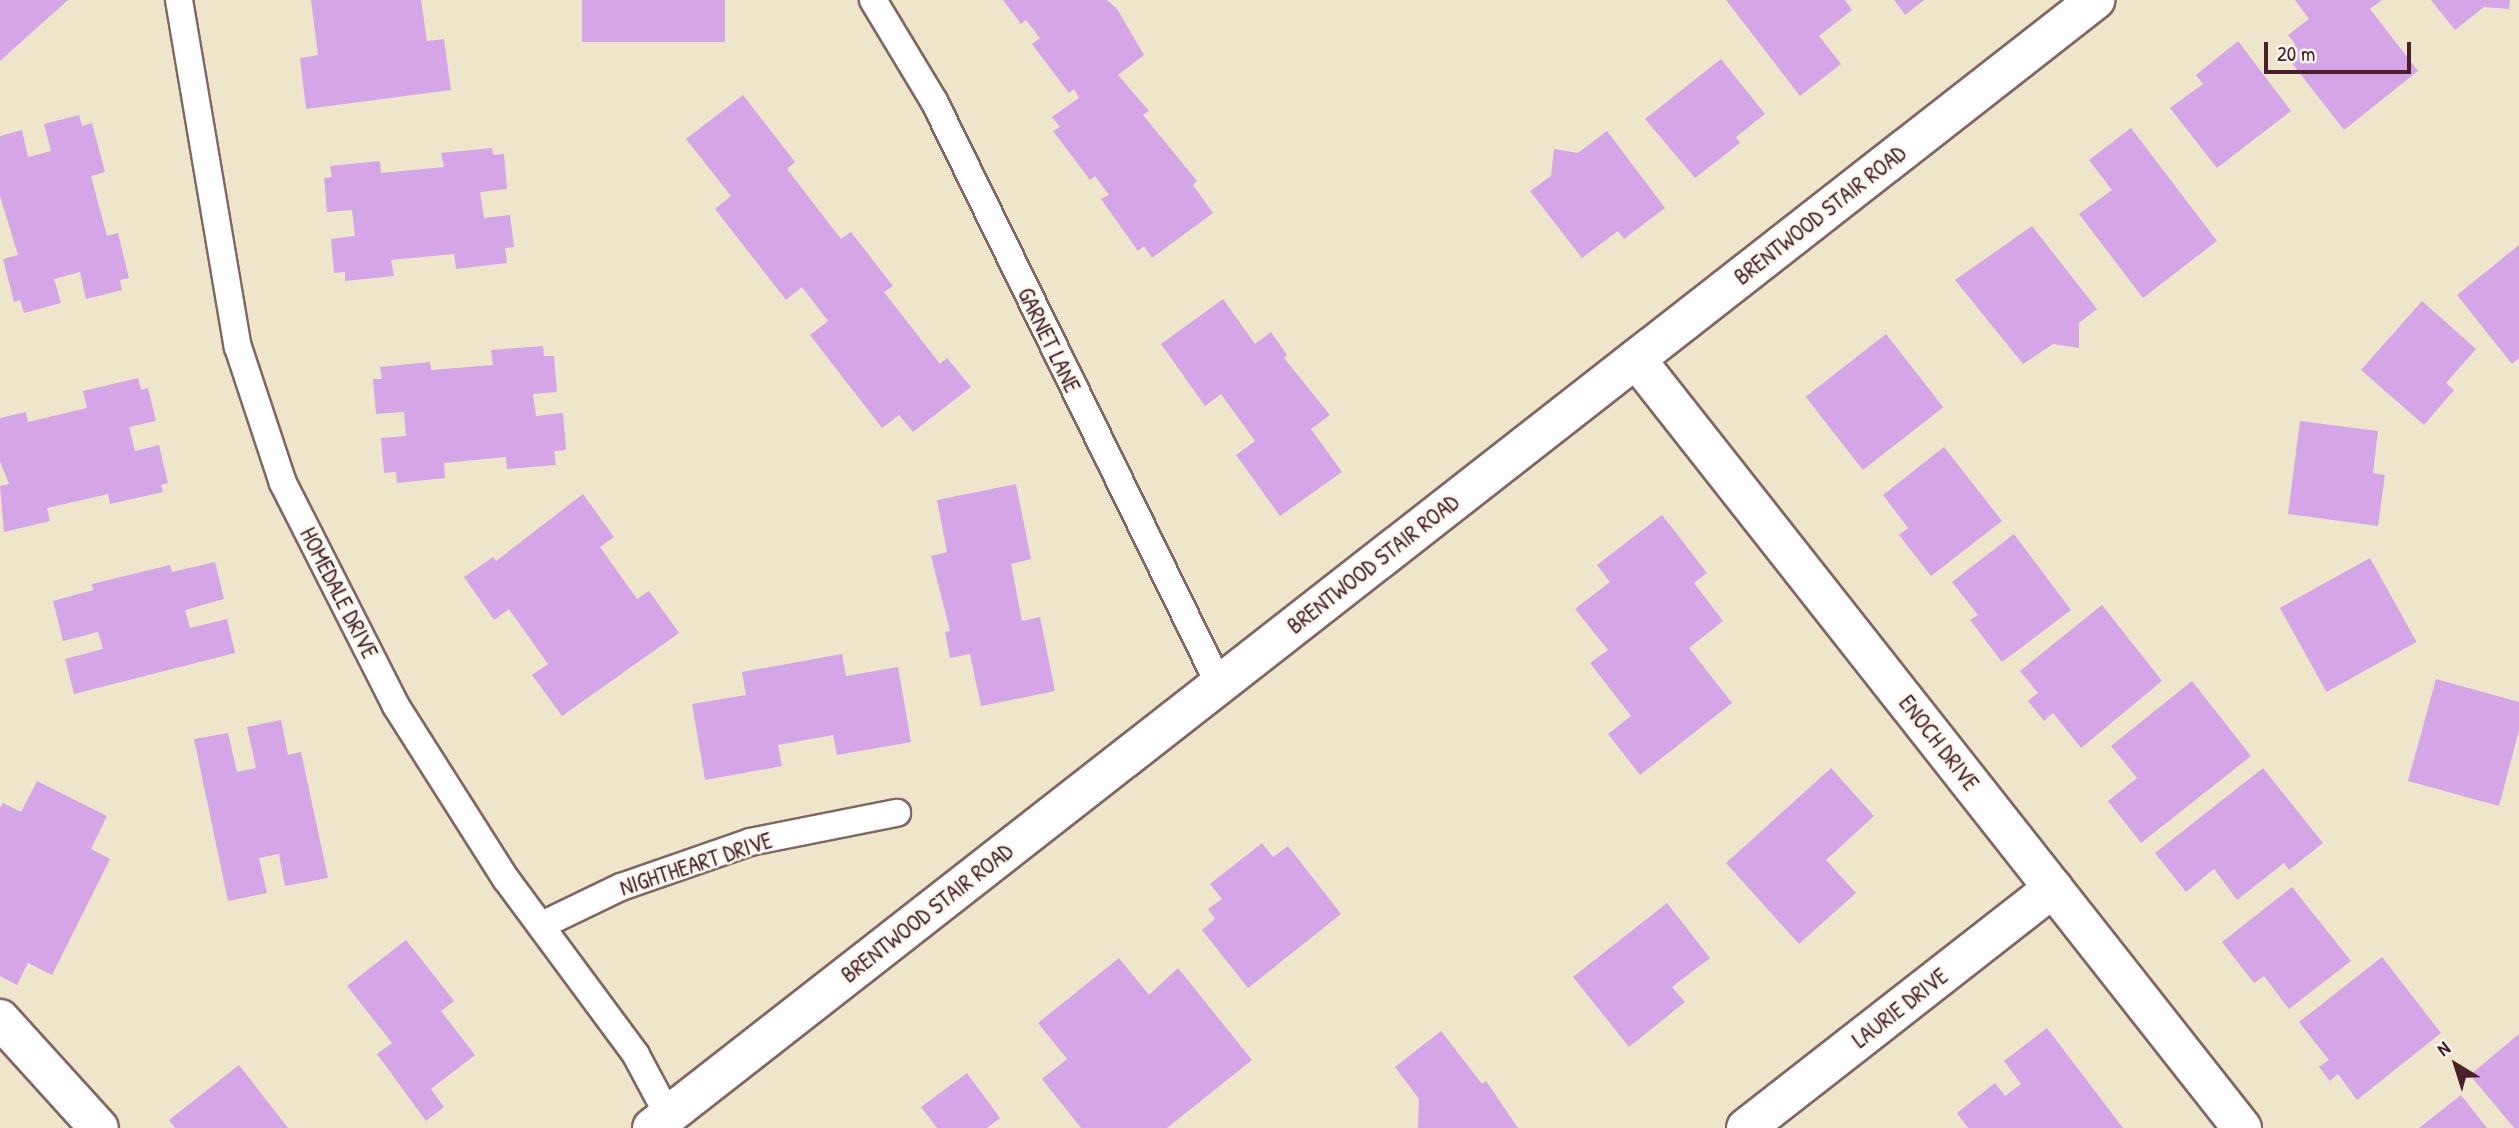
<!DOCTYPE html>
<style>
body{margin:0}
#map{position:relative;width:2519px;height:1128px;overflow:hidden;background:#ede6ca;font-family:"Patrick Hand",sans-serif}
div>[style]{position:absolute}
.building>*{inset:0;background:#d5a6e7;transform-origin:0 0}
.roads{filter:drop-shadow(2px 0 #836563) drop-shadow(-2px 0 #836563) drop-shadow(0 2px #836563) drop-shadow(0 -2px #836563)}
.service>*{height:26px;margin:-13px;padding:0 13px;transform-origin:13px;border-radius:13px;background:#fff}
.minor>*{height:38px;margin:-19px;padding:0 19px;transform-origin:19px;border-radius:19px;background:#fff}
.secondary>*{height:38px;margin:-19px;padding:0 19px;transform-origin:19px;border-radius:19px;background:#fff}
span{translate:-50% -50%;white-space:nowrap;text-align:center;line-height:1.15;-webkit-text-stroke:5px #fbf7ec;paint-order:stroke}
.street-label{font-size:23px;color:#4a1f2b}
.north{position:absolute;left:2421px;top:1030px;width:70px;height:70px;-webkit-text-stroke:5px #fbf7ec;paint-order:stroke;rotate:322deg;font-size:19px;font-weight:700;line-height:28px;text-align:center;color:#4a1f2b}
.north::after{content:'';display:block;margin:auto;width:24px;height:32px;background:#4a1f2b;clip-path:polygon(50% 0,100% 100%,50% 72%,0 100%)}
.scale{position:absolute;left:2264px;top:42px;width:147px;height:32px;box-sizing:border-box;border:4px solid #4a1f2b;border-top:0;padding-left:9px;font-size:21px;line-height:24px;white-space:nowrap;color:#4a1f2b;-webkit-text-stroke:5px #fbf7ec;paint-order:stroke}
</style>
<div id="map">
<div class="building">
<i style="clip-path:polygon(0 0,68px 0,0 61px)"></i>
<i style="clip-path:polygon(311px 0,421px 0,427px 41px,444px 39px,451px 90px,306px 109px,300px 58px,318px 55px)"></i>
<i style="left:582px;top:0;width:143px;height:42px"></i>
<i style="clip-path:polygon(1003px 0,1107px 0,1117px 9px,1144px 55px,1118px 75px,1149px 111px,1143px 115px,1197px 181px,1193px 185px,1213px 213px,1152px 258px,1144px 246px,1138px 251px,1101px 199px,1109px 195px,1095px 176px,1090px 180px,1053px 131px,1060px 127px,1052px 117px,1079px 98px,1074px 89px,1069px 93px,1032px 44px,1040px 38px,1026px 20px,1021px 24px)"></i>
<i style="clip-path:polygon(1726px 0,1845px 0,1852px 10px,1819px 36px,1841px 64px,1800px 96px)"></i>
<i style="clip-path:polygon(1894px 0,1924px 0,1905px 15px)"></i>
<i style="clip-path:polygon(2295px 0,2382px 0,2370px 9px,2418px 71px,2344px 130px,2284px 53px,2295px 44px,2288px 35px,2309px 19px)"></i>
<i style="clip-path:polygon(2431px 0,2510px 0,2509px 9px,2484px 7px,2455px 30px)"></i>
<i style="clip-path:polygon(2238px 41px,2291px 111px,2217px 168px,2170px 108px,2203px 84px,2196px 75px)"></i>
<i style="clip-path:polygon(1721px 59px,1765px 114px,1736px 137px,1740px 143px,1695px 178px,1645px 119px)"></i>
<i style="clip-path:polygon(743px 95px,795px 162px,787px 169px,841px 239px,851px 232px,893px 286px,884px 292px,940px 364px,947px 358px,971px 387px,913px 432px,899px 415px,882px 428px,810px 335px,828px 321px,802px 287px,786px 300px,715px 209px,731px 196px,686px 139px)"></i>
<i style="clip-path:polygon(79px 115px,82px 126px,92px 123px,105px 172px,91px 176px,107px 236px,118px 233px,129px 278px,120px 280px,122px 290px,86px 299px,80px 272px,54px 279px,61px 303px,24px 313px,20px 300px,14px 302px,3px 259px,18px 255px,0 196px,0 136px,22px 130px,28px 157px,51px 151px,44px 124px)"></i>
<i style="clip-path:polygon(2131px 128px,2217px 241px,2143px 298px,2079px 214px,2112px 190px,2089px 160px)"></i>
<i style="clip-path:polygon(1607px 131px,1665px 208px,1624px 239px,1618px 231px,1582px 258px,1530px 191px,1551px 176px,1554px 149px,1578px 153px)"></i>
<i style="clip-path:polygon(492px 148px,493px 155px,504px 154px,507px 189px,480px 192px,484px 218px,510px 215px,514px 247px,505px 248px,507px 263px,456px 269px,454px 254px,391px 260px,394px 276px,345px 281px,345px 272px,334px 273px,331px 239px,355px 236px,352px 210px,327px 212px,324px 178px,332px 177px,330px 166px,380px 161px,381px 173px,444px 167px,441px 153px)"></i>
<i style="clip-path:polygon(2032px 226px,2097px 309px,2079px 323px,2079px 348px,2053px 344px,2023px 364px,1955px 280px)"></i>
<i style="clip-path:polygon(2519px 245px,2519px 358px,2512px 364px,2457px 295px)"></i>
<i style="clip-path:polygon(1223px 299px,1255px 344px,1271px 332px,1287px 355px,1284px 358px,1330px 415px,1311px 429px,1342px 472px,1280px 516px,1236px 455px,1255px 441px,1221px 394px,1205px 406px,1161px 344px)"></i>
<i style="clip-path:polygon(2422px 301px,2476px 349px,2446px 383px,2454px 390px,2424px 425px,2361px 370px)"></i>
<i style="left:1886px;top:334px;width:93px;height:102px;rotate:52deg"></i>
<i style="clip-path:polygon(543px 346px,544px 356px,554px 356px,557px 392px,533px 394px,536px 416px,563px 413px,566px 450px,554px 451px,556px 465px,507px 469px,506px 457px,444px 463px,445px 478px,397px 483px,396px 472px,384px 473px,381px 438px,406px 436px,404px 412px,376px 414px,373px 379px,382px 379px,380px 367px,430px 362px,431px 370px,493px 365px,491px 350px)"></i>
<i style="clip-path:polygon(138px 378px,141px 390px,148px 388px,156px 421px,129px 427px,135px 451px,159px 445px,168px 483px,161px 485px,163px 492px,110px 504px,108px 494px,47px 508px,50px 521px,4px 532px,0 486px,9px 484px,0 461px,0 418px,26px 412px,28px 422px,87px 408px,83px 391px)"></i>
<i style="clip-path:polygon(2300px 421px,2378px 431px,2373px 473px,2385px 475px,2378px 526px,2288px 514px)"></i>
<i style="clip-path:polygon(1944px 447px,2002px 521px,1931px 576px,1899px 535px,1908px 528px,1883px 495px)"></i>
<i style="clip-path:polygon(1016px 484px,1031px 559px,1011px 564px,1022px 621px,1040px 617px,1055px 691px,981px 706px,970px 654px,950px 658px,945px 632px,950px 631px,931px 556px,947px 552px,937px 500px)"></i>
<i style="clip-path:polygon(583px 494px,614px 537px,600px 547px,637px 599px,649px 591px,679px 633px,562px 716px,532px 675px,548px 664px,509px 609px,494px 620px,464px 577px,493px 557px,496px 561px)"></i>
<i style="clip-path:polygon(1662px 515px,1707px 573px,1694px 583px,1723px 621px,1689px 648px,1732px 703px,1640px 775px,1608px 734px,1631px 716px,1590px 663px,1608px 650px,1575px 609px,1610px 582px,1597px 565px)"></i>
<i style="clip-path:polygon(2014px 534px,2071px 610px,2002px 662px,1970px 620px,1978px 615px,1952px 582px)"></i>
<i style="left:2370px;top:558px;width:96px;height:103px;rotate:61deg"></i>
<i style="clip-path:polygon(215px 562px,224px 599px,185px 610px,190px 628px,227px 619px,235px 653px,74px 694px,65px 659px,103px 649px,98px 632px,63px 641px,53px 601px,93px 590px,92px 584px,170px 565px,172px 572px)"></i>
<i style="clip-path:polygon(2102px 605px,2162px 681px,2081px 748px,2053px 713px,2044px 721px,2028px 701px,2038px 693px,2020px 671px)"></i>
<i style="clip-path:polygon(842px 654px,846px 676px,898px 667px,911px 742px,837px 755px,833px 735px,778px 745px,782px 766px,705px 780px,692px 704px,746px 695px,742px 672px)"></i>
<i style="clip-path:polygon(2436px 679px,2519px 702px,2519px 730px,2499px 806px,2408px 781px)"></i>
<i style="clip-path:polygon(2192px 681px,2251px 756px,2141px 843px,2108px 801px,2137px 778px,2111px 746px)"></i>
<i style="clip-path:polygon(281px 720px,288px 755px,301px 752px,328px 878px,285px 886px,279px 854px,259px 858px,267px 893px,228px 901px,194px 739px,228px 733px,237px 772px,256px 768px,247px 727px)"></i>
<i style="clip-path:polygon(1831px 768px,1874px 816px,1826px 860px,1856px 893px,1799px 944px,1726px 863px)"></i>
<i style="clip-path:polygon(2263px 768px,2323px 843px,2289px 870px,2284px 863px,2237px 900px,2214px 869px,2186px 892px,2155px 853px)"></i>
<i style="clip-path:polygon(37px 781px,107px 816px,91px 849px,110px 859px,52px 975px,28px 963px,17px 985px,0 976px,0 808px,3px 803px,21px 812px)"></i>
<i style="clip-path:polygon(1262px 843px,1273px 857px,1288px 846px,1341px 914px,1248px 988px,1202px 930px,1215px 919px,1208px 909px,1222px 899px,1210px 884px)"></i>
<i style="clip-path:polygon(2292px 887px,2351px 961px,2289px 1009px,2264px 976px,2254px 983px,2222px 942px)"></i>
<i style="clip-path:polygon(1667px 903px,1710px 958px,1672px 987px,1685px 1002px,1629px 1047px,1573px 977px)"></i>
<i style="clip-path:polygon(406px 940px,454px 1001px,441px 1011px,475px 1055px,431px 1089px,444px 1107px,426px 1121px,377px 1054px,392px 1043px,347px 986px)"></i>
<i style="clip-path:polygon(2382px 957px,2441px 1033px,2357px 1100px,2338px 1074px,2330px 1081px,2319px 1067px,2329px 1060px,2299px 1022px)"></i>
<i style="clip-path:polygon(1119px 958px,1149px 995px,1178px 968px,1252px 1060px,1167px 1128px,1081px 1128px,1042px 1079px,1067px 1059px,1038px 1023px)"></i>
<i style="clip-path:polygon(2047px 1028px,2123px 1128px,1968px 1128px,1957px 1113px,1995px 1083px,2005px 1096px,2021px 1084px,2004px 1061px)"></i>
<i style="clip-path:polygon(1441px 1031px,1482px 1084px,1486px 1081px,1518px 1128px,1418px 1128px,1419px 1099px,1395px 1067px)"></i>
<i style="clip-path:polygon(2519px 1034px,2519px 1128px,2514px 1128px,2470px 1075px)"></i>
<i style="clip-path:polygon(239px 1065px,288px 1128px,175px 1128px,169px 1120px)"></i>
<i style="clip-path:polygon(967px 1073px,1000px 1118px,987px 1128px,937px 1128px,921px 1107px)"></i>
<i style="clip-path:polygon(2461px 1095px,2487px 1128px,2419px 1128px)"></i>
</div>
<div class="roads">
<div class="service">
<i style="left:179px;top:0;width:352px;rotate:80.4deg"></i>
<i style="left:238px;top:347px;width:143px;rotate:71.7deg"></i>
<i style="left:283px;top:483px;width:250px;rotate:63.1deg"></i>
<i style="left:396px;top:706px;width:205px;rotate:57.6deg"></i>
<i style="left:506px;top:879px;width:219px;rotate:53.5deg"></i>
<i style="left:636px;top:1055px;width:68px;rotate:61.9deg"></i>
<i style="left:873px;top:0;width:118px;rotate:58.9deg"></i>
<i style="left:934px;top:101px;width:649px;rotate:63.95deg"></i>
<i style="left:542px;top:925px;width:88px;rotate:-25.7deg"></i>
<i style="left:621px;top:887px;width:137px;rotate:-19.2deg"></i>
<i style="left:750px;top:842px;width:150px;rotate:-11.2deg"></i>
</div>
<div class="minor">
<i style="left:1636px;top:359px;width:979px;rotate:51.76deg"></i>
<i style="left:0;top:1019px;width:147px;rotate:47.8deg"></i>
<i style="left:1746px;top:1128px;width:390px;rotate:-38deg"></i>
</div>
<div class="secondary">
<i style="left:652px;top:1128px;width:1832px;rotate:-38.01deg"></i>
</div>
</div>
<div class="street-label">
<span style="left:1820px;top:215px;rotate:-38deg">BRENTWOOD STAIR ROAD</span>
<span style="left:1049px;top:340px;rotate:64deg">GARNET LANE</span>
<span style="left:1373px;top:564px;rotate:-38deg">BRENTWOOD STAIR ROAD</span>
<span style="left:339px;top:593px;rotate:63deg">HOMEDALE DRIVE</span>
<span style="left:1939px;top:743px;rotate:52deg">ENOCH DRIVE</span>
<span style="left:696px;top:864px;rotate:-18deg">NIGHTHEART DRIVE</span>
<span style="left:927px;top:913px;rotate:-38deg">BRENTWOOD STAIR ROAD</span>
<span style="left:1900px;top:1008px;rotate:-38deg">LAURIE DRIVE</span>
</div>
<div class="north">N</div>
<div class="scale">20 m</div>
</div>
